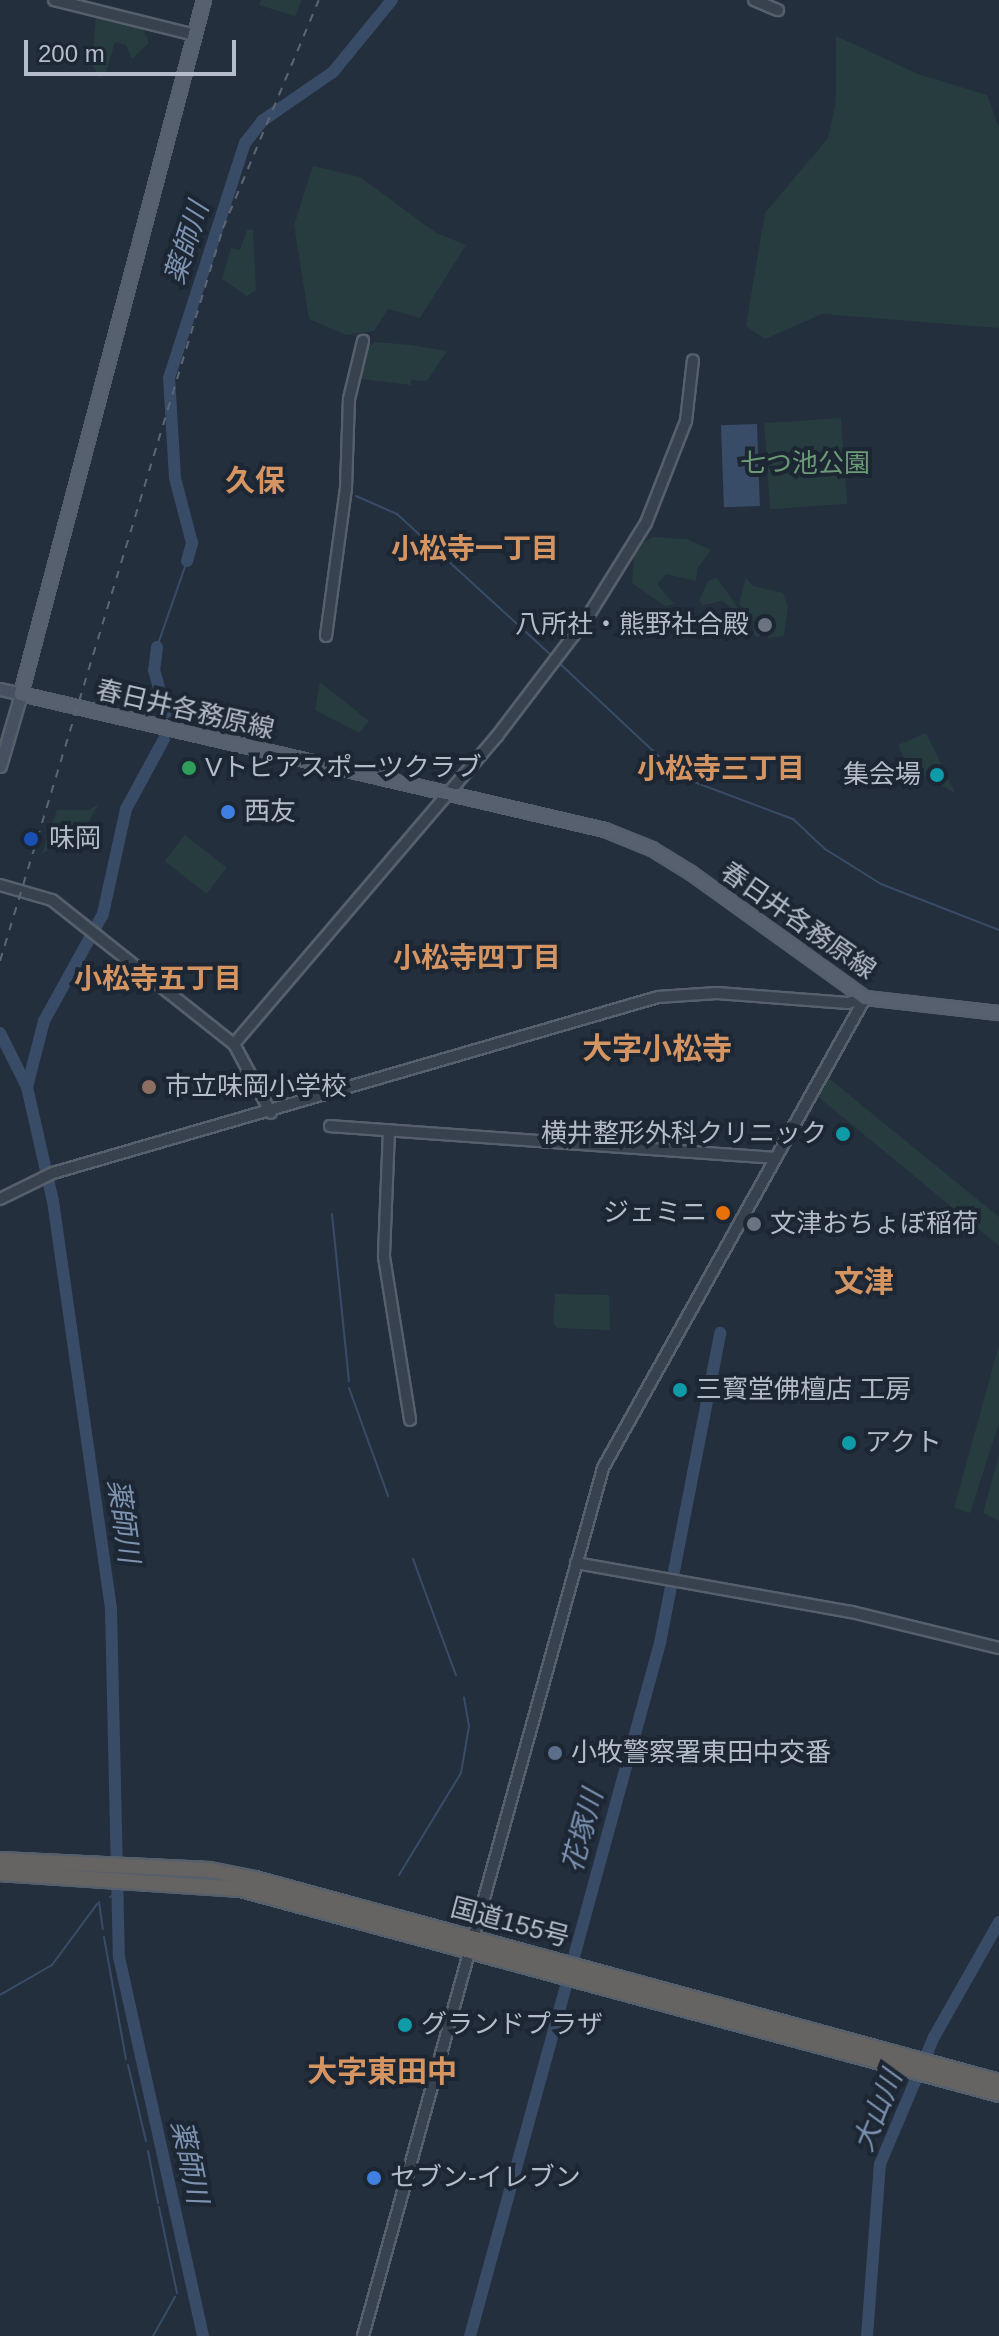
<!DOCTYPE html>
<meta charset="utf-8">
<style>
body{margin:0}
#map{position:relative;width:999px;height:2336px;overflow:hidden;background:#242f3e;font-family:Helvetica,"Noto Sans JP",sans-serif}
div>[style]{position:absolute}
.green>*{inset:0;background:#263c3f;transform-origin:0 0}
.water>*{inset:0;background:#394c67;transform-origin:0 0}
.stream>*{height:2px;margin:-1px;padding:0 1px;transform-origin:1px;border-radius:1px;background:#394c67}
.river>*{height:12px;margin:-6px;padding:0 6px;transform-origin:6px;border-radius:6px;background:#394c67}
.roads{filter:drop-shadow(2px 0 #565f6c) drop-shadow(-2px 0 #565f6c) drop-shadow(0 2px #565f6c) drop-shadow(0 -2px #565f6c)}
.tertiary>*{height:10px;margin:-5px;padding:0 5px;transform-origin:5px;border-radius:5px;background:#38414e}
.secondary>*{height:11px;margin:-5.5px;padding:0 5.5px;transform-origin:5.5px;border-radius:5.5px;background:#465061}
.primary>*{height:12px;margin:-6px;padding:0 6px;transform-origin:6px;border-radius:6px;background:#56606e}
.trunk>*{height:14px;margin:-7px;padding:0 7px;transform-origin:7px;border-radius:7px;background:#656462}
.rail>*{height:2px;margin-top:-1px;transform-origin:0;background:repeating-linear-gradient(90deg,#5a6575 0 8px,transparent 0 16px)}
.dots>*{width:22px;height:22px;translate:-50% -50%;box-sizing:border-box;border:4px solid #1d2633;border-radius:50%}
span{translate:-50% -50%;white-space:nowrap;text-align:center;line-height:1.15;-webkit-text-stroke:8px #1d2633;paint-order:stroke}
.park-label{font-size:26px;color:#6b9a76}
.poi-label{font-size:26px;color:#b4bcc9}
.right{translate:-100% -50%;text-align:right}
.left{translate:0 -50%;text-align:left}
.street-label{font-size:26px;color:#b4bcc9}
.water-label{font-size:28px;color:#7c92b1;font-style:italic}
.neighbourhood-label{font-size:28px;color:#d59563;font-weight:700}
.quarter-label{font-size:30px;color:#d59563;font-weight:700}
.scale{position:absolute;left:24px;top:40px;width:212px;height:36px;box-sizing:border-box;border:4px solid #b4bcc9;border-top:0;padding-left:10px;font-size:24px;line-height:28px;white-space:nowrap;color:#b4bcc9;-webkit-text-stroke:6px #1d2633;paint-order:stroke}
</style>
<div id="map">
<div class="green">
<i style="clip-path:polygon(261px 0,302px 0,295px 16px,259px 5px)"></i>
<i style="clip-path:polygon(96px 16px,143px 28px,149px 43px,132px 59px,126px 45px,115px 42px,105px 75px,99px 78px,92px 64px)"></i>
<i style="clip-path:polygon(836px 36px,918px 74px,987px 95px,999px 128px,999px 328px,822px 314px,765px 339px,746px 326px,765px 213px,828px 138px,836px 100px)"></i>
<i style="clip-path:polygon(313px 166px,360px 177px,436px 233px,466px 245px,420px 318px,388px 309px,374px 331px,346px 335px,309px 319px,294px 225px)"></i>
<i style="clip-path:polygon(247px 230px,253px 230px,256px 290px,247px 296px,222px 279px,231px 248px,240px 250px)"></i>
<i style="clip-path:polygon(375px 342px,412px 345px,447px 351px,427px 381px,411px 380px,411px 385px,361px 379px,368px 347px)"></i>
<i style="left:841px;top:418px;width:86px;height:77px;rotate:86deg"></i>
<i style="clip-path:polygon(653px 537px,687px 539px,711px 550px,697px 569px,696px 581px,666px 574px,657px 584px,674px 604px,665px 606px,632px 583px,635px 547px)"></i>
<i style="clip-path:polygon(717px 578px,736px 605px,738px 612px,722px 601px,703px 605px,699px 601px,708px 581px)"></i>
<i style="clip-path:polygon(746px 578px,753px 586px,783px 593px,788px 607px,784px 636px,768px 638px,770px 618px,764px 616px,759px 638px,753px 634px,753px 617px,739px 604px)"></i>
<i style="clip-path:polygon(320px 682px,369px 721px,359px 733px,315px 710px)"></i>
<i style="clip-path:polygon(926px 733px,955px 793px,909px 768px,898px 745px)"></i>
<i style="clip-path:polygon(98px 805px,83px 832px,68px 835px,42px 854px,57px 810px,88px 810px)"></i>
<i style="left:185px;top:835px;width:53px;height:33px;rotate:38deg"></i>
<i style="clip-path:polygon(826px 1076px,999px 1217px,999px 1246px,816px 1095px)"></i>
<i style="clip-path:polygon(555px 1294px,609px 1295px,610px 1330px,557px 1328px,553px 1323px)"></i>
<i style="clip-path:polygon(999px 1345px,999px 1423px,970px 1513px,954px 1508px)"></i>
<i style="clip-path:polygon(999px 1455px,999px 1521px,983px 1513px)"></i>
</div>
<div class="water">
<i style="left:757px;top:424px;width:82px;height:36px;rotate:88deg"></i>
</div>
<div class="stream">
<i style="left:356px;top:496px;width:45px;rotate:23.7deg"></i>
<i style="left:397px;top:514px;width:212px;rotate:42.5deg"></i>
<i style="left:157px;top:647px;width:91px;rotate:-70.8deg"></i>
<i style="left:557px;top:661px;width:170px;rotate:43.1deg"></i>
<i style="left:681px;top:777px;width:120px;rotate:20.6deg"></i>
<i style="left:793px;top:819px;width:44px;rotate:43.2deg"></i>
<i style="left:825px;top:849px;width:66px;rotate:32deg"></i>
<i style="left:881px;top:884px;width:127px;rotate:21.3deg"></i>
<i style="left:332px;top:1214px;width:168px;rotate:84.2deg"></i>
<i style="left:349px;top:1388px;width:115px;rotate:70.1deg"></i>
<i style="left:413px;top:1559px;width:124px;rotate:69.7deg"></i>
<i style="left:399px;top:1875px;width:119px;rotate:-58.7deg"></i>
<i style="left:461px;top:1773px;width:48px;rotate:-80.3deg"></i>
<i style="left:469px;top:1726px;width:29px;rotate:-100deg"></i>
<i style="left:110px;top:1897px;width:6px;rotate:-31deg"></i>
<i style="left:99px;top:1902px;width:27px;rotate:82deg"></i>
<i style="left:104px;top:1937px;width:124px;rotate:79.8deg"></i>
<i style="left:0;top:1995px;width:60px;rotate:-30deg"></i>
<i style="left:52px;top:1965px;width:76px;rotate:-53.6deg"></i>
<i style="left:128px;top:2065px;width:78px;rotate:76.7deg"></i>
<i style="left:148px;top:2151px;width:53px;rotate:79.1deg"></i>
<i style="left:159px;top:2207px;width:88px;rotate:78.2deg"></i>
<i style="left:153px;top:2336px;width:45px;rotate:-60.6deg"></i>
</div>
<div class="river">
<i style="left:187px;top:561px;width:19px;rotate:-74deg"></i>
<i style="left:192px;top:543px;width:67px;rotate:-104.7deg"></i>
<i style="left:175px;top:478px;width:100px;rotate:-93.4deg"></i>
<i style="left:169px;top:378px;width:247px;rotate:-72.1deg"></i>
<i style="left:245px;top:143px;width:28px;rotate:-52deg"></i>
<i style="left:262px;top:121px;width:86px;rotate:-34.6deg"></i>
<i style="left:333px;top:72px;width:93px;rotate:-50.7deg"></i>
<i style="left:157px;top:647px;width:23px;rotate:97deg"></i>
<i style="left:154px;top:670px;width:44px;rotate:74.1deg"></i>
<i style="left:164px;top:739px;width:80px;rotate:118.5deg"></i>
<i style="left:126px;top:809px;width:107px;rotate:102.4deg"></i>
<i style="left:103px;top:914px;width:122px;rotate:118.9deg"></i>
<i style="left:44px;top:1021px;width:68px;rotate:104.4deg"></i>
<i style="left:27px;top:1087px;width:117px;rotate:77.2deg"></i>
<i style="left:53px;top:1201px;width:412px;rotate:81.9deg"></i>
<i style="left:111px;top:1609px;width:348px;rotate:88.7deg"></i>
<i style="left:119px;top:1957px;width:388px;rotate:77.5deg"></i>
<i style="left:0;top:1033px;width:60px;rotate:63.4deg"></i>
<i style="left:470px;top:2336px;width:719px;rotate:-74.67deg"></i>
<i style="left:660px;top:1643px;width:316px;rotate:-79deg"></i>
<i style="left:867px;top:2336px;width:172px;rotate:-85.7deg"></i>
<i style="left:880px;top:2164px;width:138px;rotate:-67deg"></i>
<i style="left:934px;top:2037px;width:132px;rotate:-60.5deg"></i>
</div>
<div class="roads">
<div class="tertiary">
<i style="left:54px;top:0;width:145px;rotate:13.9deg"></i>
<i style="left:754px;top:0;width:26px;rotate:23deg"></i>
<i style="left:326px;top:636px;width:149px;rotate:-82.3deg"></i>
<i style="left:346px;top:488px;width:89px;rotate:-88.1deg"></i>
<i style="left:349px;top:399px;width:60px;rotate:-76.4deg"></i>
<i style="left:0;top:885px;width:54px;rotate:16.1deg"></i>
<i style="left:52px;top:900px;width:232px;rotate:38.4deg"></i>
<i style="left:234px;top:1044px;width:78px;rotate:61.8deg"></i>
<i style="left:234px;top:1044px;width:405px;rotate:-49.5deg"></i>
<i style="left:497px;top:736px;width:148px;rotate:-52.7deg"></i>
<i style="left:587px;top:618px;width:112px;rotate:-58.2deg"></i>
<i style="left:646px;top:523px;width:110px;rotate:-68.6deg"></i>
<i style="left:686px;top:421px;width:61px;rotate:-83.5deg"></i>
<i style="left:330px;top:1126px;width:446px;rotate:4.1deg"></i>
<i style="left:389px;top:1130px;width:127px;rotate:92.3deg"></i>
<i style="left:384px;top:1257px;width:165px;rotate:80.9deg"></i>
<i style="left:0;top:1199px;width:59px;rotate:-26.1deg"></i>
<i style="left:53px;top:1173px;width:630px;rotate:-16.22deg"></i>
<i style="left:658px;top:997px;width:59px;rotate:-3.9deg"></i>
<i style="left:717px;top:993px;width:131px;rotate:4.4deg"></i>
<i style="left:848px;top:1003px;width:18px;rotate:-16deg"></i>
<i style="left:576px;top:1563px;width:280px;rotate:10.1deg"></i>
<i style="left:852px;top:1612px;width:151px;rotate:13.8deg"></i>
<i style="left:363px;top:2336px;width:901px;rotate:-74.54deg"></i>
<i style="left:603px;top:1468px;width:538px;rotate:-60.86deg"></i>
</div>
<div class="secondary">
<i style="left:0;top:689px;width:22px;rotate:13deg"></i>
<i style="left:21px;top:694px;width:75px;rotate:106.3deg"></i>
</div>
<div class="primary">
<i style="left:204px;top:0;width:718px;rotate:104.77deg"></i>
<i style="left:21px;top:694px;width:600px;rotate:13.11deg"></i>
<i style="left:605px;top:830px;width:51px;rotate:22deg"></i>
<i style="left:652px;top:849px;width:46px;rotate:31.6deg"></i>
<i style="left:691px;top:873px;width:214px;rotate:35.7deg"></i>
<i style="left:865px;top:998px;width:135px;rotate:6.4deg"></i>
</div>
<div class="trunk">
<i style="left:0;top:1860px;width:210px;rotate:2.7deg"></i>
<i style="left:210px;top:1870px;width:46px;rotate:11.3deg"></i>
<i style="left:255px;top:1879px;width:771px;rotate:15.26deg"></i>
<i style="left:0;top:1873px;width:242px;rotate:3.8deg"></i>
<i style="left:241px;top:1889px;width:785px;rotate:15.13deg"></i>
</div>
</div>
<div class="rail">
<i style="left:0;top:961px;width:766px;rotate:-73.08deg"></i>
<i style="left:223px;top:228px;width:247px;rotate:-67.2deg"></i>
</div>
<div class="dots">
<i style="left:765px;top:625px;background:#6b7280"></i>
<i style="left:189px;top:768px;background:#2e9e5b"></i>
<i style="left:937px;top:775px;background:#0f9aa8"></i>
<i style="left:228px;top:812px;background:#3f7fe0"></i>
<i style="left:31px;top:839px;background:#1a4fb4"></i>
<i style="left:149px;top:1087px;background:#8d6e63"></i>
<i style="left:843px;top:1134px;background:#0f9aa8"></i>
<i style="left:723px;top:1213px;background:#e8710a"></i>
<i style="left:754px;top:1224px;background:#6b7280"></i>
<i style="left:680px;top:1390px;background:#0f9aa8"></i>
<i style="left:849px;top:1443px;background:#0f9aa8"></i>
<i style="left:555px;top:1753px;background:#5c6f8a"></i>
<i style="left:405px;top:2025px;background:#0f9aa8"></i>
<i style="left:374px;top:2178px;background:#3f7fe0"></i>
</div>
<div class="park-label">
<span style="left:805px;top:464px">七つ池公園</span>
</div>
<div class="poi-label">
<span class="right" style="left:749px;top:625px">八所社・熊野社合殿</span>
<span class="left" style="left:205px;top:768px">Vトピアスポーツクラブ</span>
<span class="right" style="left:921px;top:775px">集会場</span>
<span class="left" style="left:244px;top:812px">西友</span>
<span class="left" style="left:49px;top:839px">味岡</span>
<span class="left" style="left:165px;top:1087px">市立味岡小学校</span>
<span class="right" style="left:827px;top:1134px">横井整形外科クリニック</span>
<span class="right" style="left:707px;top:1213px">ジェミニ</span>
<span class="left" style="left:770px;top:1224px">文津おちょぼ稲荷</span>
<span class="left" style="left:696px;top:1390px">三寳堂佛檀店 工房</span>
<span class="left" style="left:865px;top:1443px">アクト</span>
<span class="left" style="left:571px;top:1753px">小牧警察署東田中交番</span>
<span class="left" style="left:421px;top:2025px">グランドプラザ</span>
<span class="left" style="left:390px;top:2178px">セブン-イレブン</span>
</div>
<div class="street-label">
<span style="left:185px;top:710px;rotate:13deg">春日井各務原線</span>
<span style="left:798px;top:921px;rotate:35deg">春日井各務原線</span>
<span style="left:510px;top:1923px;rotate:15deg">国道155号</span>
</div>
<div class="water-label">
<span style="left:187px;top:243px;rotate:-72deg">薬師川</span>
<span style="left:123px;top:1521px;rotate:82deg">薬師川</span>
<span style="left:583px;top:1831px;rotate:-75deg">花塚川</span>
<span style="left:878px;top:2111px;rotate:-68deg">大山川</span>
<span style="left:189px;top:2162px;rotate:78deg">薬師川</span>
</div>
<div class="neighbourhood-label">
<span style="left:475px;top:549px">小松寺一丁目</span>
<span style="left:721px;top:769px">小松寺三丁目</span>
<span style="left:477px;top:958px">小松寺四丁目</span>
<span style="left:158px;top:979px">小松寺五丁目</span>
</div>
<div class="quarter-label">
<span style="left:255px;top:481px">久保</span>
<span style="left:657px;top:1049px">大字小松寺</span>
<span style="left:864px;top:1282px">文津</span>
<span style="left:382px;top:2072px">大字東田中</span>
</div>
<div class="scale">200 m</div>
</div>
